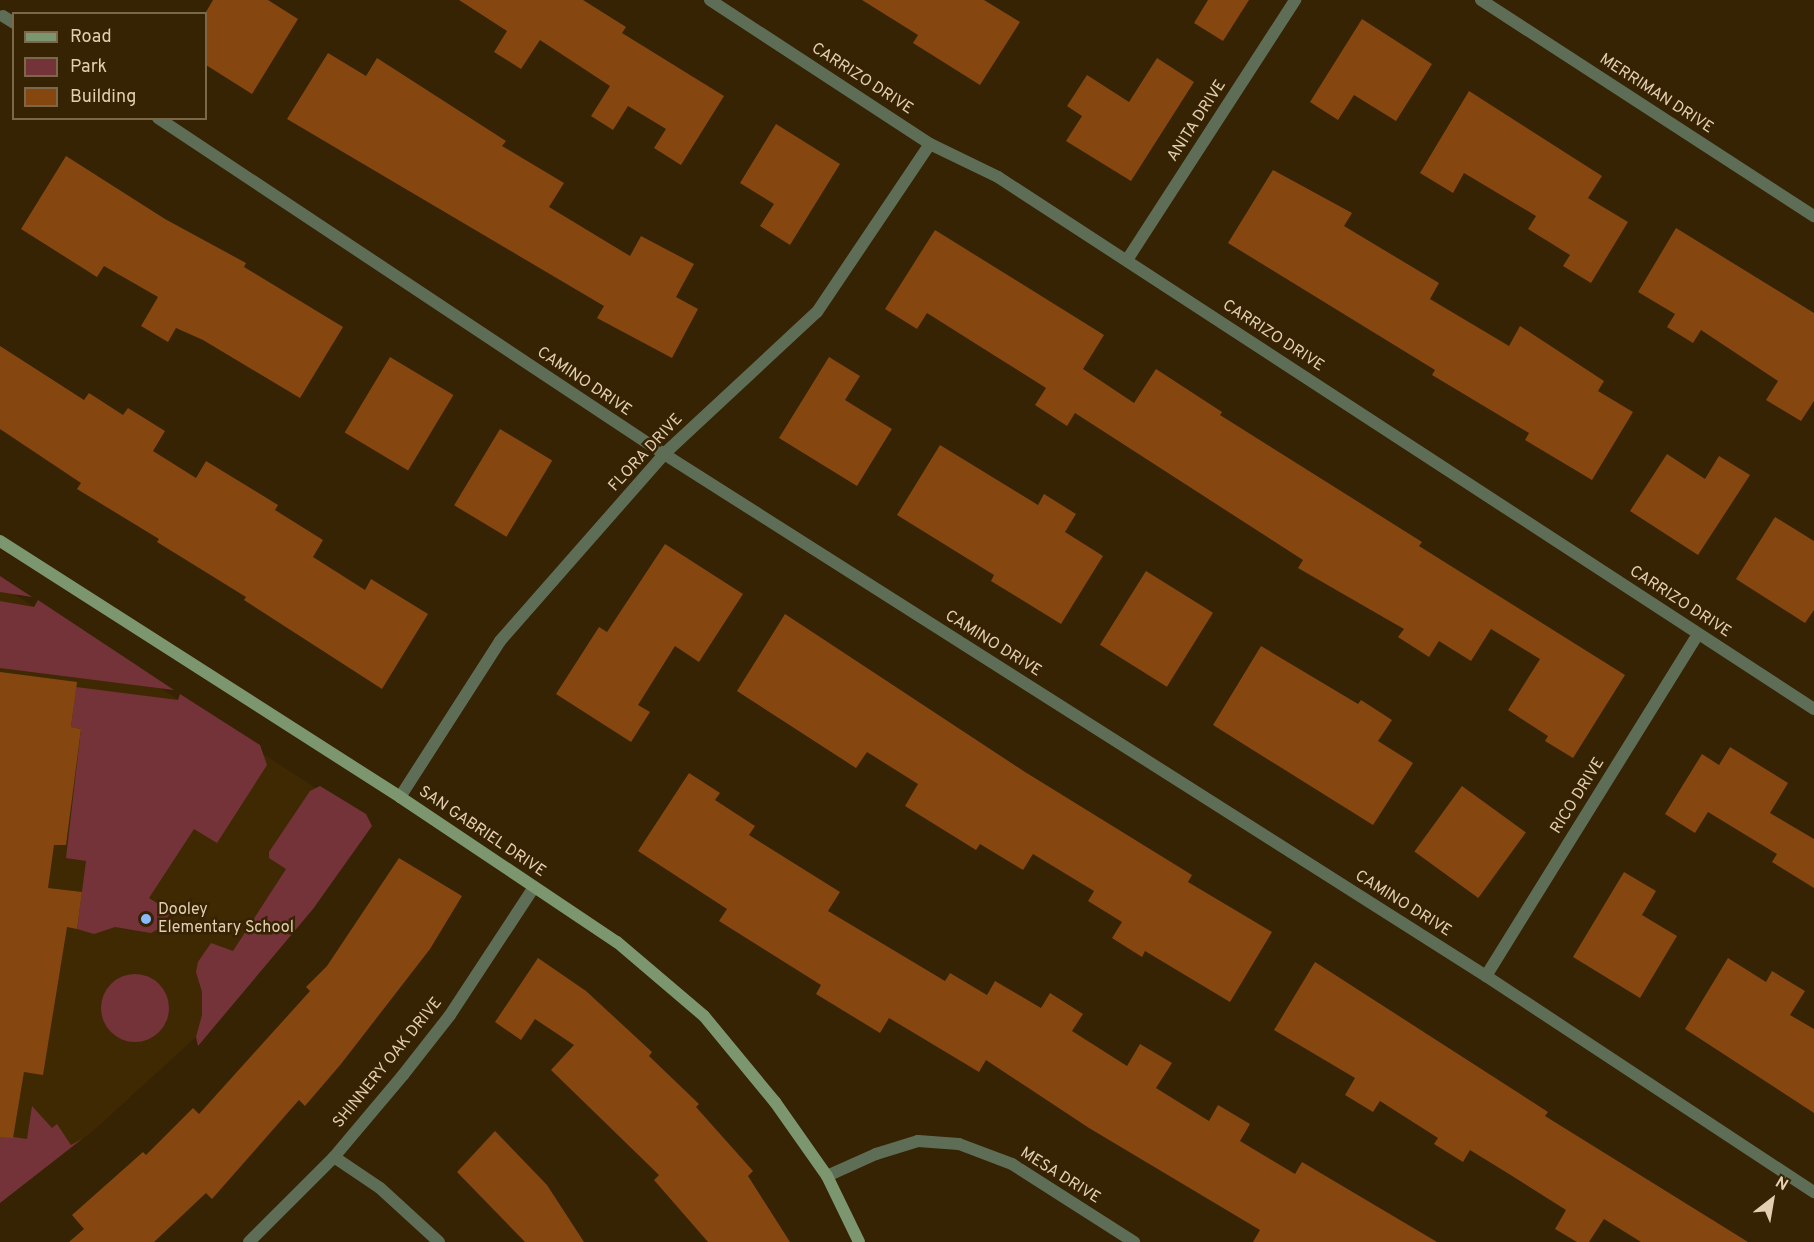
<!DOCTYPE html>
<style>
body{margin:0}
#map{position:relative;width:1814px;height:1242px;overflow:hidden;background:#362303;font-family:Overpass,sans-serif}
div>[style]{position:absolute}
.built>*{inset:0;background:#3f2903}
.green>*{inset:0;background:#733339}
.round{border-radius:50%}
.building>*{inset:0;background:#85470f;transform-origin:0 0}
.street>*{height:12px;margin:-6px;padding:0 6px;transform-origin:6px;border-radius:6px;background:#5e6e56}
.secondary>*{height:12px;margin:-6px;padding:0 6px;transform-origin:6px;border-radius:6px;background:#7c9670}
.dots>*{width:16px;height:16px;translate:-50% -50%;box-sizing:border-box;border:3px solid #362303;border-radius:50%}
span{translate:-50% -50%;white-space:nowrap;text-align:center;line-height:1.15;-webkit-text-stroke:5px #362303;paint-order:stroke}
.street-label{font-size:16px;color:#e3ceb1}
.poi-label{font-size:16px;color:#e3ceb1}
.left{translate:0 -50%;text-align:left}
.legend{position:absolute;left:12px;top:12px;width:195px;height:108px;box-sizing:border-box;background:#362303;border:2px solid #7b6749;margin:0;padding:8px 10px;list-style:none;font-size:18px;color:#e3ceb1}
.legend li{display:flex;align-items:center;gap:12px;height:30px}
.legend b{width:30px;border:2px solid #7b6749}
.north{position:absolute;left:1742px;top:1170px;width:60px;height:60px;-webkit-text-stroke:4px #362303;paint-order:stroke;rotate:31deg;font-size:16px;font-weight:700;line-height:24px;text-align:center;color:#e3ceb1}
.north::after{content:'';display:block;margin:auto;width:21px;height:27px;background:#e3ceb1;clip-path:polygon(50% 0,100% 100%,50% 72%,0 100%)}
</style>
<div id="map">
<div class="built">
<i style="clip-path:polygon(0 585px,367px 821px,219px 1016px,93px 1131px,0 1203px)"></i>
</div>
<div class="green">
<i style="clip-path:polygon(0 576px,32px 597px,0 592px)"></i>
<i style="clip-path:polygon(38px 600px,174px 690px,0 668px,0 601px,34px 607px)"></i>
<i style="clip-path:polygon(76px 687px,178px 700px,180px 694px,260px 745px,267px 765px,217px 843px,194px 829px,149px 898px,171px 912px,160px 928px,151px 933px,115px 927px,94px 934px,77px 929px,86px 861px,66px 858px,81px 729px,71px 727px)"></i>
<i style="clip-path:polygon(320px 786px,366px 814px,372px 826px,313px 909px,198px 1046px,196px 1037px,202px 1015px,202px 992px,196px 972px,198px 962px,211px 943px,233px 951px,286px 869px,269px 858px,269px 852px,310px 791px)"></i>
<i class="round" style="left:101px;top:974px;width:68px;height:68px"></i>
<i style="clip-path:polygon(32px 1106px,52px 1128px,57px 1124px,71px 1145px,82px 1139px,0 1203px,0 1135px,27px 1139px)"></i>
</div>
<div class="building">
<i style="clip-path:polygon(213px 0,268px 0,298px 19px,252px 94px,206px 65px,206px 12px)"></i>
<i style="clip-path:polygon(459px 0,583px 0,626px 27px,622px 33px,724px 96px,681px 165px,654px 148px,666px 129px,628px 106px,613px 130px,591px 116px,610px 86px,540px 40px,521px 69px,494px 52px,507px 31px)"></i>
<i style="clip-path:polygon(862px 0,984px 0,1020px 22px,980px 85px,913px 43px,918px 35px)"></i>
<i style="clip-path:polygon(1208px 0,1249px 0,1223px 41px,1194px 23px)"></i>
<i style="clip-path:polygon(1362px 19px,1432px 64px,1396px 121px,1354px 95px,1338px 120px,1310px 102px)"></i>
<i style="clip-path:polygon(328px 53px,366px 76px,377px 58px,506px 141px,502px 146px,564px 183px,549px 207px,630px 256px,641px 236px,694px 264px,676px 297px,698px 309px,672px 358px,597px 318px,604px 306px,287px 119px)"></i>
<i style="clip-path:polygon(1157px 58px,1194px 82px,1131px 181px,1066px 141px,1082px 116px,1067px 106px,1087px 75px,1129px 102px)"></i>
<i style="clip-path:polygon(1469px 91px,1602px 176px,1588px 198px,1628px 222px,1591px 283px,1563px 266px,1570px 255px,1528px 229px,1536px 216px,1464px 173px,1453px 193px,1420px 173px)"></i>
<i style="clip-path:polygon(776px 124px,840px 164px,790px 245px,760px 226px,774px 204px,740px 183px)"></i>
<i style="clip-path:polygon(66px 156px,165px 219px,246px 263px,244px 267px,343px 327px,300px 398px,203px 340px,176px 328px,168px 342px,141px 326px,158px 297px,104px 266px,97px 277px,21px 229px)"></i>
<i style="clip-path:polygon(1273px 170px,1352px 213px,1344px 226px,1439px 283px,1430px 299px,1509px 346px,1520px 326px,1604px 381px,1598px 391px,1633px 412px,1592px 480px,1525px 440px,1529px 433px,1432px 375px,1435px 370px,1228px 243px)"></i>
<i style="clip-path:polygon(1676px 228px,1814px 313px,1814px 401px,1801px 421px,1766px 400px,1778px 381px,1701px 330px,1693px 343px,1667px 327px,1675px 314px,1638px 292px)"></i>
<i style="clip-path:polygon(935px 230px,1104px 335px,1083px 369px,1134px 403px,1156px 369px,1222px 412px,1220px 415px,1422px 542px,1419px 546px,1625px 675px,1573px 758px,1545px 741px,1548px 736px,1508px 710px,1540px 659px,1491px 629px,1471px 661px,1439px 641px,1429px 657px,1398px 637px,1404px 629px,1298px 568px,1303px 560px,1075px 413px,1067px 426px,1035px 405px,1046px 388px,992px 354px,927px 313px,917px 329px,885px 309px)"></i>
<i style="clip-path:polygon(0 346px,84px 400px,89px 393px,123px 415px,128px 408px,165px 431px,153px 451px,196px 478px,206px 461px,278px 505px,275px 510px,323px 540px,313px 557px,365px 590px,371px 579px,428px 614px,382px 689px,244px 600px,246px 597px,157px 542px,159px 539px,77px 489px,81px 483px,0 429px)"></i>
<i style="left:390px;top:357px;width:74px;height:88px;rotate:31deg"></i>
<i style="clip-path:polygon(829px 357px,860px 376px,845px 400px,892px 429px,857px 486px,779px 438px)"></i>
<i style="left:500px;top:429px;width:61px;height:89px;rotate:31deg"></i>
<i style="clip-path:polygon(940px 445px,1038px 505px,1044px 494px,1076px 514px,1065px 532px,1103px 556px,1061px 624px,991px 581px,994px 575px,897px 515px)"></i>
<i style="clip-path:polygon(1667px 454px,1705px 479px,1719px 456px,1750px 475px,1698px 555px,1630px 511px)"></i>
<i style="clip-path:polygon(1775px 517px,1814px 541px,1814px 610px,1805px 623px,1736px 579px)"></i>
<i style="clip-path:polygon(665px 544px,743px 594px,699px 662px,675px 646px,638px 705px,650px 712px,631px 742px,556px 694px,599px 627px,607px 632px)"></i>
<i style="left:1146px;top:571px;width:79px;height:87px;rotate:32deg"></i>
<i style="clip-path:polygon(785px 614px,1025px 772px,1192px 875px,1188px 882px,1272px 932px,1230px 1002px,1145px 951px,1142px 957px,1112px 938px,1122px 922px,1088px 901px,1094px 891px,1033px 854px,1023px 870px,980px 844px,976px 850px,905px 806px,918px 784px,867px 752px,856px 768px,737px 691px)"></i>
<i style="clip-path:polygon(1261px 646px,1358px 704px,1361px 700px,1392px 720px,1378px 741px,1413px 763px,1373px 825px,1213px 725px)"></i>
<i style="clip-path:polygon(0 672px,77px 682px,71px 727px,81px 729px,66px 845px,54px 845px,48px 888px,82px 892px,77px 929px,67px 927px,43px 1075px,24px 1072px,13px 1138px,0 1137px)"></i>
<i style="clip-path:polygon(1730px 747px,1788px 783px,1770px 813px,1814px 839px,1814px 888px,1772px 862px,1777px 854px,1708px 812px,1695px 833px,1665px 814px,1702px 754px,1719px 765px)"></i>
<i style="clip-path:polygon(689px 773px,720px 793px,715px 800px,755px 826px,749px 835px,840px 892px,828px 911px,945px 981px,950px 973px,987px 995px,995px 981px,1041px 1008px,1050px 993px,1083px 1014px,1072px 1031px,1127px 1066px,1140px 1044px,1172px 1063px,1156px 1088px,1209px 1121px,1218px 1105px,1250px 1124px,1240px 1141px,1295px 1174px,1302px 1162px,1437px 1242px,1253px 1242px,1260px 1230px,1089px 1128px,986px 1060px,979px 1072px,889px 1018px,880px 1033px,816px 994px,821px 985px,719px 921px,727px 909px,638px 851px)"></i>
<i style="left:1462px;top:786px;width:79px;height:81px;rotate:36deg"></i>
<i style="clip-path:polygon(399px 858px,462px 896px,430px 949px,341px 1064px,305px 1106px,299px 1100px,212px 1199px,206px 1193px,154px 1242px,69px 1242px,84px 1229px,72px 1215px,143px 1152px,146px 1155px,193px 1108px,199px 1114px,310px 991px,306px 987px,327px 966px)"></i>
<i style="clip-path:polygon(1624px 872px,1656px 891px,1642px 915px,1677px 936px,1640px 998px,1573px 957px)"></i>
<i style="clip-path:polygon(538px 958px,586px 991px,652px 1052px,649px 1056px,699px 1104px,696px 1107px,753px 1171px,748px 1176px,790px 1242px,708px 1242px,654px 1180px,659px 1175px,551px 1070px,574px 1045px,535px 1019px,521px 1040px,495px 1022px)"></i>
<i style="clip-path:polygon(1728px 958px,1766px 982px,1772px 971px,1805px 991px,1790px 1015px,1814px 1029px,1814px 1113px,1685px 1029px)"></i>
<i style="clip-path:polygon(1315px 962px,1548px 1112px,1545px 1116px,1748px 1242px,1641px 1242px,1604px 1219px,1589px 1242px,1577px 1242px,1555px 1229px,1566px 1210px,1509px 1174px,1470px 1150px,1463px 1162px,1434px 1144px,1438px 1138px,1380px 1101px,1373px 1112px,1345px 1095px,1355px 1078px,1274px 1030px)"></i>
<i style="clip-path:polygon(495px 1131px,547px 1185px,584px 1242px,525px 1242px,457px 1172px)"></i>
</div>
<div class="street">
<i style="left:710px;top:0;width:263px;rotate:33.2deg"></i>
<i style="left:930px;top:144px;width:76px;rotate:25.9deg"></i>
<i style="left:998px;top:177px;width:974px;rotate:33.1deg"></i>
<i style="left:1481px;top:0;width:397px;rotate:33deg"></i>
<i style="left:3px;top:16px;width:13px;rotate:32deg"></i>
<i style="left:158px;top:118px;width:607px;rotate:33.59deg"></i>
<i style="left:664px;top:454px;width:974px;rotate:32.42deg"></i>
<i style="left:1486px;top:976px;width:393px;rotate:33.4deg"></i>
<i style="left:1127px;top:260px;width:310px;rotate:-57.1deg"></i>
<i style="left:400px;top:797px;width:185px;rotate:-57.3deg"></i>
<i style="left:500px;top:641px;width:249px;rotate:-48.7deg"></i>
<i style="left:664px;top:454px;width:209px;rotate:-42.9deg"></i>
<i style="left:817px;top:312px;width:202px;rotate:-56.1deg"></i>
<i style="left:1486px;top:976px;width:402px;rotate:-58.2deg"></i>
<i style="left:334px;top:1157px;width:55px;rotate:34deg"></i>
<i style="left:380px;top:1188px;width:80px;rotate:42.5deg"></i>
<i style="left:827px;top:1176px;width:54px;rotate:-24.2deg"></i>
<i style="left:876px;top:1154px;width:44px;rotate:-17.2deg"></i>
<i style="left:918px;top:1141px;width:41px;rotate:4.2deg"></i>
<i style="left:959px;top:1144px;width:57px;rotate:20.7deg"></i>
<i style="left:1012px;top:1164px;width:145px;rotate:32.6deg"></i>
<i style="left:249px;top:1242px;width:120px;rotate:-45deg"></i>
<i style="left:334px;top:1157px;width:107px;rotate:-49.9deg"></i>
<i style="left:403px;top:1075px;width:76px;rotate:-51.9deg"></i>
<i style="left:450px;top:1015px;width:153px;rotate:-56.7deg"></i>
</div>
<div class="secondary">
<i style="left:0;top:541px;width:475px;rotate:32.6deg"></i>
<i style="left:400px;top:797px;width:261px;rotate:33.8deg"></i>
<i style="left:617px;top:942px;width:114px;rotate:40.4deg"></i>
<i style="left:704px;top:1016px;width:112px;rotate:50.5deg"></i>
<i style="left:775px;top:1102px;width:90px;rotate:54.9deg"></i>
<i style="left:827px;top:1176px;width:73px;rotate:64.1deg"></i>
</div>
<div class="dots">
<i style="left:146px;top:919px;background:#89bafc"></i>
</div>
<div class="street-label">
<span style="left:862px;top:79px;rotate:33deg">CARRIZO DRIVE</span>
<span style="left:1656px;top:94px;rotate:33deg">MERRIMAN DRIVE</span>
<span style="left:1197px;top:121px;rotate:-57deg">ANITA DRIVE</span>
<span style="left:1273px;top:336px;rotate:33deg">CARRIZO DRIVE</span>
<span style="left:584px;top:382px;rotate:34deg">CAMINO DRIVE</span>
<span style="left:646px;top:453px;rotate:-47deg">FLORA DRIVE</span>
<span style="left:1680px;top:602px;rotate:33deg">CARRIZO DRIVE</span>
<span style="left:993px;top:644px;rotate:32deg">CAMINO DRIVE</span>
<span style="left:1578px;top:796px;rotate:-58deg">RICO DRIVE</span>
<span style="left:482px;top:832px;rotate:34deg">SAN GABRIEL DRIVE</span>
<span style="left:1403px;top:904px;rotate:32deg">CAMINO DRIVE</span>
<span style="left:388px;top:1063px;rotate:-51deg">SHINNERY OAK DRIVE</span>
<span style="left:1060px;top:1176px;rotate:32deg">MESA DRIVE</span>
</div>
<div class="poi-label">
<span class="left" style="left:158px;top:919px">Dooley<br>Elementary School</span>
</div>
<ul class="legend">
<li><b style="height:8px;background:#7c9670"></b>Road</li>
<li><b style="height:16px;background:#733339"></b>Park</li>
<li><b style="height:16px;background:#85470f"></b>Building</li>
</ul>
<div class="north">N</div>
</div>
